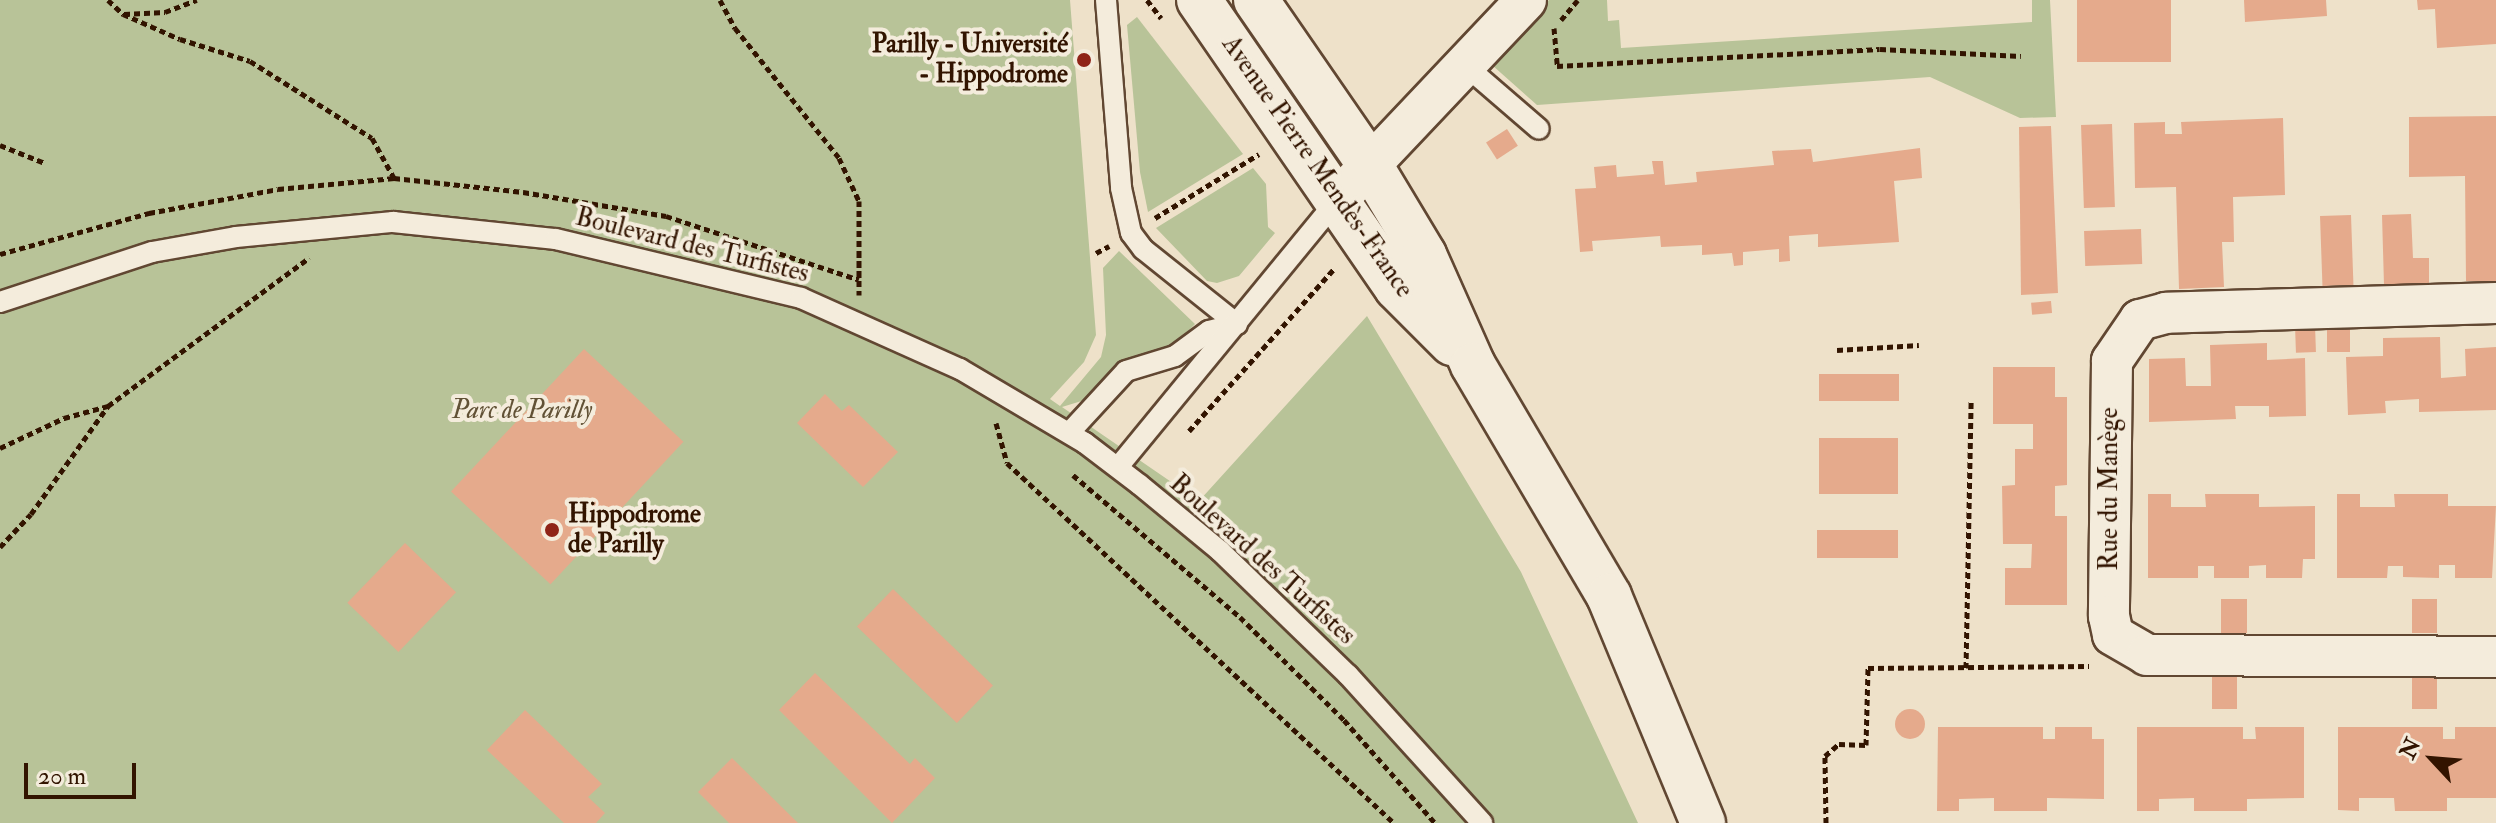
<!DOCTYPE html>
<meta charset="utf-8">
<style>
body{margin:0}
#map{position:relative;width:2496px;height:823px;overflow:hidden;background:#eee1c9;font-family:"IM FELL Double Pica",serif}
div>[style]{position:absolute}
.green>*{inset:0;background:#b8c398}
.building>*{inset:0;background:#e5aa8c;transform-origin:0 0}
.round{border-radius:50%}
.path>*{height:5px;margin-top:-2.5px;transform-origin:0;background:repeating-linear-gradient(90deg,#321400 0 6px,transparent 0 10px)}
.roads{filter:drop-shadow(2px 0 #614732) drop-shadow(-2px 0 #614732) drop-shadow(0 2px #614732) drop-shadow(0 -2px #614732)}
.service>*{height:20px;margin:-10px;padding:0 10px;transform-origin:10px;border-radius:10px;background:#f4ecdc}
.minor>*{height:40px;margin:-20px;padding:0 20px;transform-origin:20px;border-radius:20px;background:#f4ecdc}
.secondary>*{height:44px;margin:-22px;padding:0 22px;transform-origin:22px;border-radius:22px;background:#f4ecdc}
.dots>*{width:22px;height:22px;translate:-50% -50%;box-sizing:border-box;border:4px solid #f4ecdc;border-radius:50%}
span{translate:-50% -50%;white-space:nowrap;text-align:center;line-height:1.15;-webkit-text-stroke:8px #f4ecdc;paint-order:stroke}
.poi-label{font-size:26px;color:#321400;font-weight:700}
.right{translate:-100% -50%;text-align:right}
.left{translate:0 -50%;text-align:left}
.street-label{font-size:26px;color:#321400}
.park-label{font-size:26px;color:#615135;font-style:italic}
.north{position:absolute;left:2392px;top:719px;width:80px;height:80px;-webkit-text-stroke:6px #f4ecdc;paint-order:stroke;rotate:296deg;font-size:22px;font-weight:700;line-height:32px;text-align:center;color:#321400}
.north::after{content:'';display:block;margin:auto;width:28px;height:36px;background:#321400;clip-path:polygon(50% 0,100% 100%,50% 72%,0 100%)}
.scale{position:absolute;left:24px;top:763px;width:112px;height:36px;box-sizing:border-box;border:4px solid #321400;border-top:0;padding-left:10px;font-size:24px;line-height:28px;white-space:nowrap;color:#321400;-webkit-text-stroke:6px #f4ecdc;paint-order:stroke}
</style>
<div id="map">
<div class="green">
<i style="clip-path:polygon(0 0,1070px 0,1096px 335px,1084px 362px,1050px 399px,1060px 406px,1101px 357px,1106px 335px,1103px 268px,1119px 251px,1195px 324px,1172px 348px,1132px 358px,1088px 399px,1062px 407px,1199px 501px,1367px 316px,1521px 572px,1638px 823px,0 823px)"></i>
<i style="clip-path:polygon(1549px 0,1607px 0,1608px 21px,1619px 20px,1621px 48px,2032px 22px,2032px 0,2050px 0,2056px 117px,2020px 118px,1930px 77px,1537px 105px,1492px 65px)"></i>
<i style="clip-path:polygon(1137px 17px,1243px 154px,1148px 212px,1140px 172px,1127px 25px)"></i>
<i style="clip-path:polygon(1253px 168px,1266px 184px,1268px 227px,1275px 233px,1239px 276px,1217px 283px,1207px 281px,1156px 228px)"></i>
</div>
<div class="building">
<i style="left:2077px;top:0;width:94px;height:62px"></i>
<i style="clip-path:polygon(2244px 0,2326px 0,2327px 16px,2245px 22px)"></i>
<i style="clip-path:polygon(2417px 0,2496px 0,2496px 44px,2437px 48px,2435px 9px,2418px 10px)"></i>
<i style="clip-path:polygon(2496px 116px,2496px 281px,2466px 281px,2465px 176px,2409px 177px,2409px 117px)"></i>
<i style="clip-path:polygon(2283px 118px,2285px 195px,2233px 197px,2234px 242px,2222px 242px,2224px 287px,2179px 289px,2176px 187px,2135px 188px,2134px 123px,2165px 122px,2165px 134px,2182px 134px,2181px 122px)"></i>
<i style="left:2112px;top:124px;width:83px;height:31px;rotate:88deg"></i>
<i style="clip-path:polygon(2051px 126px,2058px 293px,2021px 295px,2019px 127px)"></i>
<i style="left:1507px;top:129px;width:20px;height:25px;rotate:57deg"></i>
<i style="clip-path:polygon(1920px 148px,1922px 178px,1894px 181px,1899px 242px,1818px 247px,1818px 234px,1789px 236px,1790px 261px,1779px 262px,1779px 249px,1743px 252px,1743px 265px,1734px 266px,1732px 253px,1702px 255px,1702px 245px,1661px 247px,1660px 236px,1592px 241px,1593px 251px,1580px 252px,1575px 189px,1596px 188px,1594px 167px,1616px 165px,1617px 177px,1654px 174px,1652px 161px,1663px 161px,1665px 185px,1697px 182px,1696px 172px,1774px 165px,1772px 151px,1811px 149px,1813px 162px)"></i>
<i style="clip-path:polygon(2411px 214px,2413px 258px,2429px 258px,2429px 283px,2384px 285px,2382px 215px)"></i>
<i style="left:2351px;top:215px;width:70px;height:31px;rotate:88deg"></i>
<i style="left:2141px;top:229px;width:35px;height:57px;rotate:88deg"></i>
<i style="left:2051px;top:301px;width:12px;height:20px;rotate:85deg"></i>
<i style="left:2315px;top:325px;width:27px;height:20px;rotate:88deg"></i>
<i style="left:2327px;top:325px;width:23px;height:27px"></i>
<i style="clip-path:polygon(2440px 337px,2441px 378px,2466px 376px,2465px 349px,2496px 347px,2496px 410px,2419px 412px,2419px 399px,2385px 401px,2386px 413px,2348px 415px,2346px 357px,2383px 356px,2383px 338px)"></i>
<i style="clip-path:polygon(2267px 343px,2267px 360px,2305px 358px,2306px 416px,2269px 417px,2269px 406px,2235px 406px,2236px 419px,2149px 422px,2149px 359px,2185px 358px,2186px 386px,2211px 386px,2210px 345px)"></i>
<i style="left:584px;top:349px;width:136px;height:195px;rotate:43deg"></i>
<i style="clip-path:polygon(1993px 367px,2055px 367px,2055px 397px,2067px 397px,2067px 485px,2055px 486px,2055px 516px,2067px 516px,2067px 605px,2005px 605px,2005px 568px,2031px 568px,2032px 544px,2003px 544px,2002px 486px,2015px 485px,2015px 449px,2033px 449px,2033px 424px,1993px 424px)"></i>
<i style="left:1899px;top:374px;width:27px;height:80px;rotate:90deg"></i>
<i style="clip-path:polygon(825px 394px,842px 411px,849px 405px,898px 452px,863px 487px,797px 423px)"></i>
<i style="left:1819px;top:438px;width:79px;height:56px"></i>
<i style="clip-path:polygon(2148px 494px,2171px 494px,2171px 507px,2206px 507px,2205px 494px,2259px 494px,2259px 507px,2315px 506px,2315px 559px,2303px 559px,2302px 578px,2266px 578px,2266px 565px,2249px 566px,2249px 578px,2214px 578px,2214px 566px,2198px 566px,2198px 578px,2148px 578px)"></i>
<i style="clip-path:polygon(2337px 494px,2360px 494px,2360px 507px,2395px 507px,2394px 494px,2448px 494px,2448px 506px,2496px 506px,2492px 578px,2455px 578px,2455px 565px,2439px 565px,2439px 578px,2403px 577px,2403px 566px,2388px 566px,2387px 578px,2337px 578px)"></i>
<i style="left:1817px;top:530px;width:81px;height:28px"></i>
<i style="left:405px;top:543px;width:71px;height:83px;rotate:44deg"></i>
<i style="left:893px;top:589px;width:139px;height:52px;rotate:44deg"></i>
<i style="left:2221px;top:599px;width:26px;height:34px"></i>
<i style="left:2412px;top:599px;width:25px;height:34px"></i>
<i style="clip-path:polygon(815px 673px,910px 764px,915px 758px,935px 778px,892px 823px,779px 710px)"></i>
<i style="left:2212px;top:675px;width:25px;height:34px"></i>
<i style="left:2412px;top:675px;width:25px;height:34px"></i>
<i class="round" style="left:1895px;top:709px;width:30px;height:30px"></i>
<i style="clip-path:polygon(525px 710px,602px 784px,588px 797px,605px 813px,596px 823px,564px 823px,487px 750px)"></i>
<i style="clip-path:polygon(1938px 727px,2043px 727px,2043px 739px,2055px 739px,2055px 727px,2092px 727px,2092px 739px,2104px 739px,2104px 799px,2047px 798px,2047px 811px,1994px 811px,1994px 798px,1959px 799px,1959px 811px,1937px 811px)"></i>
<i style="clip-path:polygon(2137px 727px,2243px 727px,2243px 739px,2256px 739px,2255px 727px,2304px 727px,2304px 798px,2247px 799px,2247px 811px,2194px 811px,2194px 798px,2159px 799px,2159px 811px,2137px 811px)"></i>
<i style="clip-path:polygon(2338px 727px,2443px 727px,2443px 739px,2455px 739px,2455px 727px,2496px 727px,2496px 798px,2447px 798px,2447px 811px,2395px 811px,2394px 798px,2359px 798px,2359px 811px,2338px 810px)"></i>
<i style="clip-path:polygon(732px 758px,798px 823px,729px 823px,698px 792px)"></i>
</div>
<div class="path">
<i style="left:108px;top:0;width:21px;rotate:43deg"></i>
<i style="left:123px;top:14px;width:62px;rotate:23.7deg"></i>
<i style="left:180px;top:39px;width:73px;rotate:17.4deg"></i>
<i style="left:250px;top:61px;width:144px;rotate:32.3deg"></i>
<i style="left:372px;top:138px;width:46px;rotate:61.2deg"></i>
<i style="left:720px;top:0;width:32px;rotate:62deg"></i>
<i style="left:735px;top:28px;width:166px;rotate:51.3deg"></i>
<i style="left:839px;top:158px;width:47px;rotate:65.1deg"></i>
<i style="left:859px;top:201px;width:94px;rotate:90deg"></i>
<i style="left:1147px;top:0;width:23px;rotate:52deg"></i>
<i style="left:124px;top:14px;width:41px;rotate:-2.8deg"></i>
<i style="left:165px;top:12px;width:34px;rotate:-21deg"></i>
<i style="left:1561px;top:20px;width:26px;rotate:-50deg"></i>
<i style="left:1554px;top:28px;width:38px;rotate:85deg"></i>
<i style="left:1557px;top:66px;width:323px;rotate:-3deg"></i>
<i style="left:1880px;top:49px;width:141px;rotate:2.8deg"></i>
<i style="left:0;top:145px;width:48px;rotate:21.8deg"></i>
<i style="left:1155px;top:218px;width:122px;rotate:-31.6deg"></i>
<i style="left:1096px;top:253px;width:15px;rotate:-28deg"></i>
<i style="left:0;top:254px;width:155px;rotate:-15.4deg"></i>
<i style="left:149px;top:213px;width:131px;rotate:-10.5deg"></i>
<i style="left:278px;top:189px;width:117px;rotate:-5.4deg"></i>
<i style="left:394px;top:178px;width:130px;rotate:6.2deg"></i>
<i style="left:523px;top:192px;width:145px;rotate:9.5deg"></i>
<i style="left:666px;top:216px;width:203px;rotate:18.3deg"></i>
<i style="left:1837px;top:350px;width:82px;rotate:-3.5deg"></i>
<i style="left:996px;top:423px;width:41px;rotate:74.6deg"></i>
<i style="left:1007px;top:463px;width:529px;rotate:42.93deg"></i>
<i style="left:1189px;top:431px;width:217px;rotate:-48.2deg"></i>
<i style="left:0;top:448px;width:71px;rotate:-25.1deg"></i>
<i style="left:64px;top:418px;width:46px;rotate:-15.3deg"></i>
<i style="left:108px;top:406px;width:250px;rotate:-36.4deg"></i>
<i style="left:1073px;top:475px;width:219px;rotate:40.4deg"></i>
<i style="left:1240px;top:617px;width:146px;rotate:44.7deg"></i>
<i style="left:1344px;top:720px;width:137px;rotate:48.5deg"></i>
<i style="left:0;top:547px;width:45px;rotate:-46.8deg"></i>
<i style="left:31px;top:514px;width:133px;rotate:-54.5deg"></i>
<i style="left:1966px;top:668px;width:267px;rotate:-88.9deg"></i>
<i style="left:1826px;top:823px;width:67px;rotate:-90.9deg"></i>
<i style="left:1825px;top:756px;width:18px;rotate:-41deg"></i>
<i style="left:1839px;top:744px;width:27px;rotate:2deg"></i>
<i style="left:1866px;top:745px;width:77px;rotate:-88.5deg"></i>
<i style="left:1868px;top:668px;width:221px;rotate:-0.5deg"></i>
</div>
<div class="roads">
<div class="service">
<i style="left:1106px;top:0;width:189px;rotate:85.4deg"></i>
<i style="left:1121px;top:188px;width:46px;rotate:77.5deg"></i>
<i style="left:1131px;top:233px;width:20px;rotate:53deg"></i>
<i style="left:1143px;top:249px;width:120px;rotate:38.6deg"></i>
<i style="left:1466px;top:66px;width:96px;rotate:40.8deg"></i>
<i style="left:0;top:302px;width:160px;rotate:-18.2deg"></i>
<i style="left:152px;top:252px;width:85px;rotate:-10.1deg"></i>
<i style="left:236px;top:237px;width:158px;rotate:-5.5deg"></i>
<i style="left:393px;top:222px;width:164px;rotate:6deg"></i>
<i style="left:556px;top:239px;width:252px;rotate:13.5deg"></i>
<i style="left:801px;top:298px;width:174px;rotate:24.1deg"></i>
<i style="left:960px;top:369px;width:145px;rotate:30.6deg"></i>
<i style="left:1085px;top:443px;width:69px;rotate:37.4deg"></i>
<i style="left:1140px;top:485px;width:104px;rotate:39.5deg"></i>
<i style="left:1220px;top:551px;width:178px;rotate:44.1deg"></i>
<i style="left:1348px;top:675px;width:200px;rotate:47.8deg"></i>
<i style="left:1069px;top:433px;width:84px;rotate:-47.4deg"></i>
<i style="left:1126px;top:371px;width:51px;rotate:-17deg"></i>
<i style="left:1175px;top:356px;width:42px;rotate:-36.3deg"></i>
<i style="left:1209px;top:331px;width:29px;rotate:-14deg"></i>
<i style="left:1118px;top:467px;width:345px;rotate:-50.6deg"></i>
</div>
<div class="minor">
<i style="left:1337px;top:200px;width:275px;rotate:-46.6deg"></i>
<i style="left:2496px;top:303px;width:330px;rotate:178.3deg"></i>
<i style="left:2166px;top:313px;width:27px;rotate:165deg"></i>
<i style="left:2140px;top:320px;width:50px;rotate:124.3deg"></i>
<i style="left:2112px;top:361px;width:255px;rotate:90.7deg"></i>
<i style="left:2109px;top:616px;width:19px;rotate:78deg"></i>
<i style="left:2113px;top:635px;width:39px;rotate:30deg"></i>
<i style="left:2147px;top:655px;width:349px;rotate:0.3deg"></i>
</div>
<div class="secondary">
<i style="left:1199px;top:0;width:349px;rotate:55.5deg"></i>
<i style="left:1397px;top:288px;width:78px;rotate:45deg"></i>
<i style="left:1256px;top:0;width:201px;rotate:55.4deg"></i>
<i style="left:1370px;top:165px;width:105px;rotate:59deg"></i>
<i style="left:1424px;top:255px;width:120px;rotate:66deg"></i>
<i style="left:1473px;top:365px;width:268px;rotate:59.5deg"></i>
<i style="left:1609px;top:596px;width:246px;rotate:67.5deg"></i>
</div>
</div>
<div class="dots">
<i style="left:1084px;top:60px;background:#8f2418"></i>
<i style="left:552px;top:530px;background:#8f2418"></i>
</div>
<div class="poi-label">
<span class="right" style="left:1068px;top:60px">Parilly - Université<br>- Hippodrome</span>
<span class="left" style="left:568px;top:530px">Hippodrome<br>de Parilly</span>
</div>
<div class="street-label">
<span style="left:1317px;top:167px;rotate:55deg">Avenue Pierre Mendès-France</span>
<span style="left:692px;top:246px;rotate:14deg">Boulevard des Turfistes</span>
<span style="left:2110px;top:489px;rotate:-90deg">Rue du Manège</span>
<span style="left:1262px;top:560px;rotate:42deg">Boulevard des Turfistes</span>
</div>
<div class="park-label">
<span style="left:522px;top:411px">Parc de Parilly</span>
</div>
<div class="north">N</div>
<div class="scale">20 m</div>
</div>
